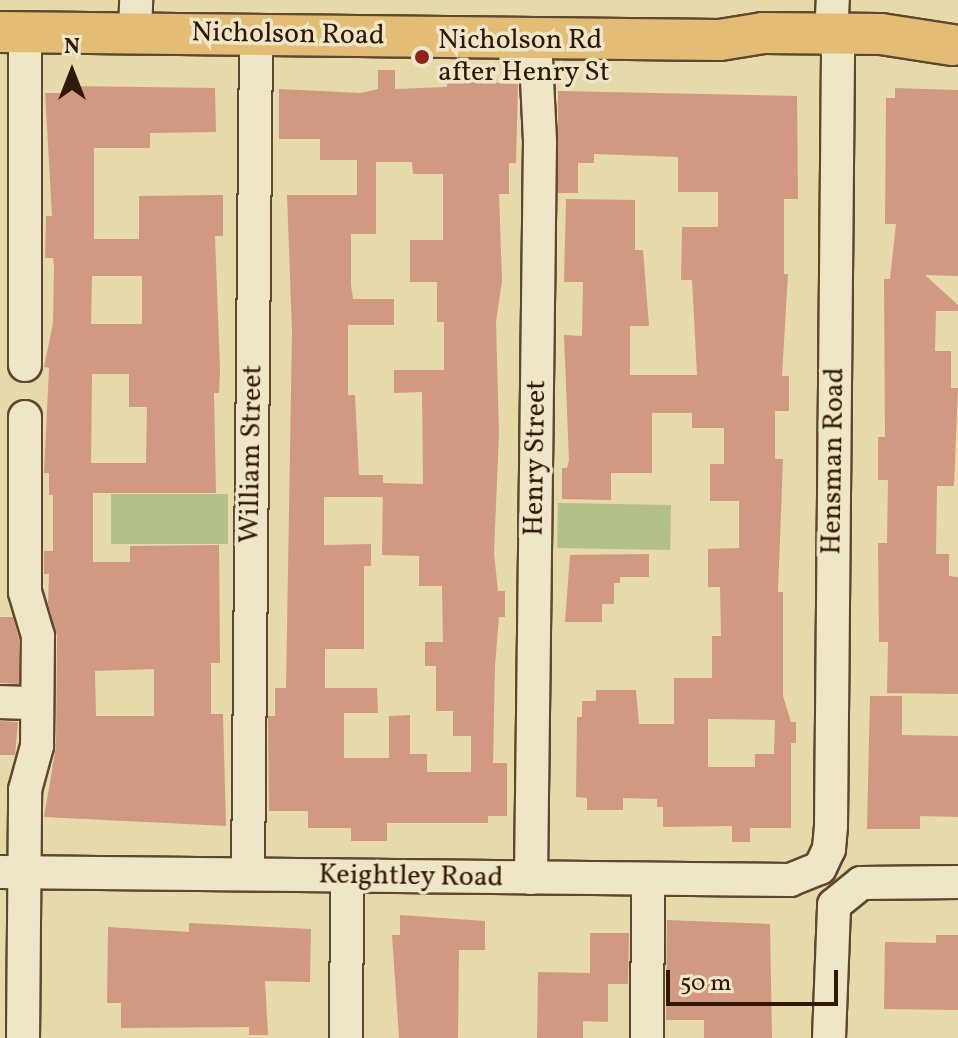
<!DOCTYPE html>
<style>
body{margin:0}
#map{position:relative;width:958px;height:1038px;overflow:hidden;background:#e6d9aa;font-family:Vollkorn,serif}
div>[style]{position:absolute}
.green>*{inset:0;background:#b3c08a;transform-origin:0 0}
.building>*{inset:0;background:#d19981}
.roads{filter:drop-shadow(2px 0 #5e482f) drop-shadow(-2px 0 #5e482f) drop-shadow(0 2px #5e482f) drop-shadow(0 -2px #5e482f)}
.minor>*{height:32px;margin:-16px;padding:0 16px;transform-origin:16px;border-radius:16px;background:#efe6c8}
.major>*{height:40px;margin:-20px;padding:0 20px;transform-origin:20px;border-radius:20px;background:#e3bc75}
.dots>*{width:22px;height:22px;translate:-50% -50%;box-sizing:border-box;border:4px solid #efe6c8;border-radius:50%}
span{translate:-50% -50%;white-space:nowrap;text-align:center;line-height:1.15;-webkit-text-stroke:7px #efe6c8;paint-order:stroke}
.street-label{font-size:28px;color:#311806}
.poi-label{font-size:28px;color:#311806}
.left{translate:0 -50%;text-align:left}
.north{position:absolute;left:32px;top:32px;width:80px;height:80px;-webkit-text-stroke:6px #efe6c8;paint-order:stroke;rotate:0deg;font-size:22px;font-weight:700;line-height:32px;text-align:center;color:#311806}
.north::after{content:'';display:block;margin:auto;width:28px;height:36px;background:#311806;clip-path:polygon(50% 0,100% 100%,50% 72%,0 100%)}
.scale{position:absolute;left:666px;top:970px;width:172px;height:36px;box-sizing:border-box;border:4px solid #311806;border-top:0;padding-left:10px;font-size:24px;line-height:28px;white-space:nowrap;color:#311806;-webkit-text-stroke:6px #efe6c8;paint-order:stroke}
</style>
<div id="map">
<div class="green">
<i style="left:111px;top:494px;width:117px;height:50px"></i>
<i style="left:558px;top:503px;width:113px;height:45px;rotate:1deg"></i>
</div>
<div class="building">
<i style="clip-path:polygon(evenodd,378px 70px,395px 70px,395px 89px,447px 87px,447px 72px,476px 72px,476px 81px,518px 84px,516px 163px,509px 163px,509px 194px,499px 194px,502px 281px,496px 322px,499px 433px,494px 553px,498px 591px,505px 591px,505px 617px,499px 617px,495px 666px,493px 763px,507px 763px,507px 816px,488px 816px,488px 823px,387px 823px,387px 841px,351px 841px,351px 828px,308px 828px,308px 811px,269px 811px,268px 716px,275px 716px,275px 688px,286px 688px,292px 332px,287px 195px,357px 195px,357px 160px,320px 160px,320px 139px,279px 139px,279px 89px,361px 93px,378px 89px,378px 70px,376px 162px,412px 162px,413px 174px,443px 174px,443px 240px,410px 240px,410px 282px,437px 282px,437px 322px,444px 322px,444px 370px,394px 370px,394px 393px,422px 392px,423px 484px,383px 483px,382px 555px,419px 556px,419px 586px,442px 586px,443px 642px,425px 642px,425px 666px,436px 666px,436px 711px,453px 711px,453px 736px,471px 736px,471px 772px,427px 772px,427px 754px,410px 754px,410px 715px,389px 716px,389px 758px,344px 758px,344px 713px,378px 713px,377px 688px,325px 688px,325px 649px,364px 649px,364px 566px,371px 566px,371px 544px,324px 545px,324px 497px,383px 497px,383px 475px,359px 475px,355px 395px,348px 395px,348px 325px,394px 325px,394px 299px,353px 299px,351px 285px,351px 234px,376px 234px,376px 162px)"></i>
<i style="clip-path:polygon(evenodd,66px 86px,215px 88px,216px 132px,150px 133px,150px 148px,94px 148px,94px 239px,139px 239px,139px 196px,223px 195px,223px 236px,215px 236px,220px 369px,219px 393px,214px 393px,216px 493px,93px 493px,93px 562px,130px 562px,130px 546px,219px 545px,220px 663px,211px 663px,211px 714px,223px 714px,226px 826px,44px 817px,56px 747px,57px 636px,48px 604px,49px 574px,44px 574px,44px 551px,53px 551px,53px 495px,49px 495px,49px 473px,44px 473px,49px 368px,44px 367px,53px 323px,54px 266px,53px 258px,45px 258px,46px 216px,52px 216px,45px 93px,66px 93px,66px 86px,92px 276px,142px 276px,142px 324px,91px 324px,92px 276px,66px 86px,92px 374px,129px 374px,129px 407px,147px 407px,146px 463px,91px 463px,92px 374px,66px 86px,154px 669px,154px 716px,96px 716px,95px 671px,154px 669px)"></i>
<i style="clip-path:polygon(895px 88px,958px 90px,958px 276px,925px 275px,958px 305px,958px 311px,936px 311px,935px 351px,951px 351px,951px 388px,958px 388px,954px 486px,937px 486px,936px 554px,949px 554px,949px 576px,958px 577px,958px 694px,887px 693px,888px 642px,879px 642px,878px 543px,887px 543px,888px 480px,878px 480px,878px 437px,885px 437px,884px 279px,890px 279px,896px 224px,885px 224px,886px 98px,895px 98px)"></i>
<i style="clip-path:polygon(evenodd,558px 91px,797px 96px,798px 199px,784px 199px,784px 274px,788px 274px,782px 376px,789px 376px,789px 411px,775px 411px,775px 459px,783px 459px,778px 592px,783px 592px,783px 696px,791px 722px,796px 722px,796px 743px,791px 743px,791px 828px,750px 828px,750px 842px,732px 842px,732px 826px,663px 827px,663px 807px,657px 807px,657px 799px,623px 798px,623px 810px,587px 810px,587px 798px,576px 797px,577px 717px,582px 717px,582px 701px,596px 701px,596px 690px,636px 690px,639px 724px,674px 724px,674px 678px,712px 678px,712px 636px,721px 636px,720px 587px,708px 587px,708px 549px,739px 548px,739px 501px,710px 501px,710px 464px,724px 464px,724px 428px,692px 428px,692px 413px,652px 413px,652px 473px,611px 473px,611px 500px,562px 499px,562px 468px,567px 468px,569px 460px,564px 335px,582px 336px,583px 282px,564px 282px,566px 199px,635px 200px,635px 250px,643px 250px,649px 326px,630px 326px,630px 375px,697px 375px,692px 280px,681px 280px,682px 227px,718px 227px,718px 192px,678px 192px,678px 157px,594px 154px,594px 163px,578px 163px,578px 193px,558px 193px,558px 91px,708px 719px,775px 720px,774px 754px,755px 754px,755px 767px,708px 767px,708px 719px)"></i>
<i style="clip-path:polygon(649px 554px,649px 577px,620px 577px,620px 583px,614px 583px,614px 604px,602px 604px,602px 622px,565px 622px,570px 555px)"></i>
<i style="clip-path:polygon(0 617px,13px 617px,19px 639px,19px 684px,0 683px)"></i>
<i style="clip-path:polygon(870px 696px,902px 696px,902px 735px,958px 736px,958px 817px,920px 816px,920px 829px,867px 829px)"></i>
<i style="clip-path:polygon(0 721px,18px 722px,15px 755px,0 755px)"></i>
<i style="clip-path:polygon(400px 915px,485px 921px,485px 950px,459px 950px,458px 1038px,399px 1038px,392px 935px,400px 935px)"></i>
<i style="clip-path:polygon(667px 920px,770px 924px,772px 1038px,704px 1038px,704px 1020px,666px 1020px)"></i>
<i style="clip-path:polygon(189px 923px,311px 929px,310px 982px,265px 981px,268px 1035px,249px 1035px,249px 1027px,121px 1028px,121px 1003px,107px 1003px,108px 927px,189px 932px)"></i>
<i style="clip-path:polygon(590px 933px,629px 933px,628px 984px,608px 984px,608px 1022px,583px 1021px,583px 1038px,537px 1038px,538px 972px,590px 973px)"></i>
<i style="clip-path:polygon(936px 935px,958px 935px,958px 1010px,884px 1009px,885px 942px,936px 943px)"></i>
</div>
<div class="roads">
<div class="minor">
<i style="left:25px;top:32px;width:333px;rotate:90deg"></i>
<i style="left:135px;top:34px;width:34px;rotate:-88deg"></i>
<i style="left:0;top:702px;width:37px;rotate:2deg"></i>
<i style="left:0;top:872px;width:790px;rotate:0.58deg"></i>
<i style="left:790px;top:880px;width:32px;rotate:-22deg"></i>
<i style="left:820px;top:868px;width:21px;rotate:-65deg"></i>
<i style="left:829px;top:849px;width:23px;rotate:-85deg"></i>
<i style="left:831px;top:826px;width:774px;rotate:-89.48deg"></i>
<i style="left:838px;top:52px;width:19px;rotate:-111deg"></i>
<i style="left:831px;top:34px;width:34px;rotate:-87deg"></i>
<i style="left:248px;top:874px;width:840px;rotate:-89.45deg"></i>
<i style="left:531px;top:878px;width:737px;rotate:-89.3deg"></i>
<i style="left:540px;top:141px;width:103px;rotate:-92.8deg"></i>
<i style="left:23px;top:1038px;width:248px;rotate:-89.5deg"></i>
<i style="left:25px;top:790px;width:46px;rotate:-74.7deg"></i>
<i style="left:37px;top:746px;width:110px;rotate:-89.5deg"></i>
<i style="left:38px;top:636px;width:46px;rotate:-106.5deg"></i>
<i style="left:25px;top:592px;width:175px;rotate:-90deg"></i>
<i style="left:346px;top:1038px;width:162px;rotate:-89.6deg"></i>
<i style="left:647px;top:1038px;width:158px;rotate:-89.6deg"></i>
<i style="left:829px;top:1038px;width:133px;rotate:-87.8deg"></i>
<i style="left:834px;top:905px;width:35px;rotate:-39deg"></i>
<i style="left:861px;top:883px;width:97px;rotate:-0.6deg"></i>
</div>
<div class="major">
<i style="left:0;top:32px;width:720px;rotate:0.64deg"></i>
<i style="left:720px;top:40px;width:44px;rotate:-9.2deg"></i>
<i style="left:763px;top:33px;width:118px;rotate:0.5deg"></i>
<i style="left:881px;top:34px;width:72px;rotate:8.8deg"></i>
</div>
</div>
<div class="dots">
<i style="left:422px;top:57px;background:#8f2418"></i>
</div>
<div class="street-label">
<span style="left:288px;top:35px;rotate:1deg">Nicholson Road</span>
<span style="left:252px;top:454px;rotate:-89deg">William Street</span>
<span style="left:536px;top:458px;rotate:-89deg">Henry Street</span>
<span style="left:834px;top:461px;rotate:-89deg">Hensman Road</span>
<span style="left:411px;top:877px;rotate:1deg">Keightley Road</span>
</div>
<div class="poi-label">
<span class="left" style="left:438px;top:57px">Nicholson Rd<br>after Henry St</span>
</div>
<div class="north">N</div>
<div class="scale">50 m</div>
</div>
